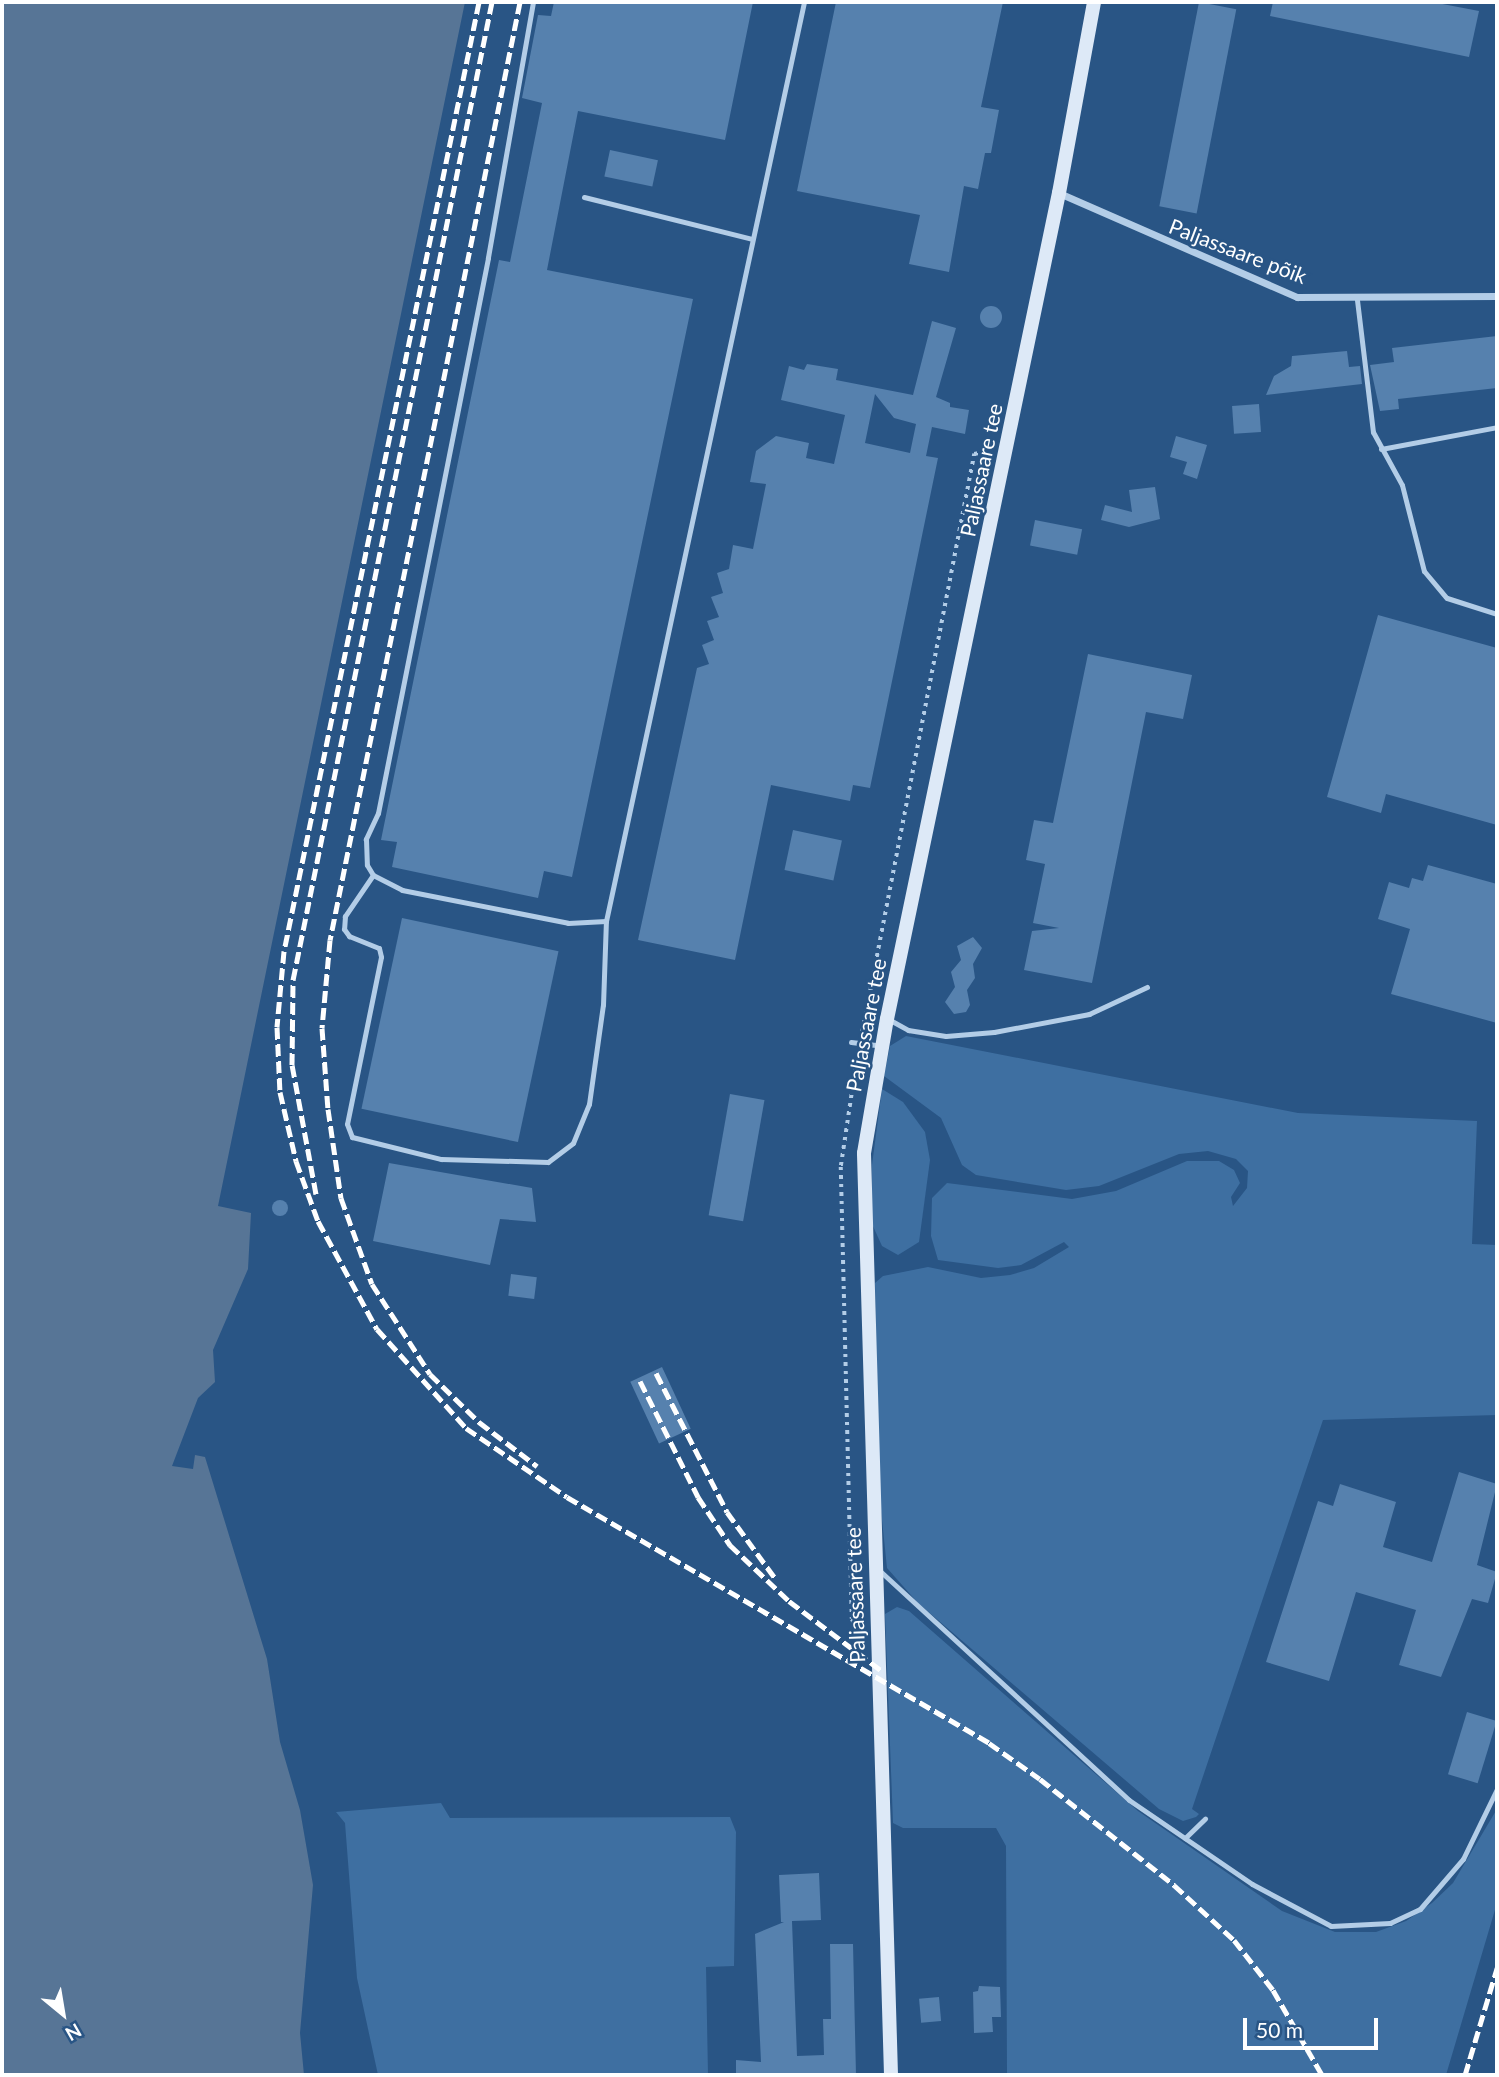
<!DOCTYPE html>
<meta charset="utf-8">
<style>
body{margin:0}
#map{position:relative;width:1499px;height:2077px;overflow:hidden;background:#295585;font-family:Lato,sans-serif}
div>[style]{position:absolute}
.green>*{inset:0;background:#3e6fa1}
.water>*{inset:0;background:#577596}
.building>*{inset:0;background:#5681ae;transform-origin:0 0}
.round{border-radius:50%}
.path>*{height:3.5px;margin-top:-1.75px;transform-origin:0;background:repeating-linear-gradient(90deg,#b3cde7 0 3.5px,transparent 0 8.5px)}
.lane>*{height:5px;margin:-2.5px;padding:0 2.5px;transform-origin:2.5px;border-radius:2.5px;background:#b3cde7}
.street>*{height:7px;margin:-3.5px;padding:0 3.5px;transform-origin:3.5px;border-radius:3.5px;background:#b3cde7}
.secondary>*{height:14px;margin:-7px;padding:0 7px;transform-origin:7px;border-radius:7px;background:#dde9f7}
.rail>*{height:5px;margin-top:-2.5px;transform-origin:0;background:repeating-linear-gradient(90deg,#fff 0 12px,transparent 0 17px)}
span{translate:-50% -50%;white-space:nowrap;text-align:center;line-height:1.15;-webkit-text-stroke:5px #295585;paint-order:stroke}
.street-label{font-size:21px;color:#fff}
.frame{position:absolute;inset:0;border:4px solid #fff;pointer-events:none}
.north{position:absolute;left:28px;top:1979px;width:70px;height:70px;-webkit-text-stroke:5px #295585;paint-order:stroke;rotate:150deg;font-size:19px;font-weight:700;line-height:28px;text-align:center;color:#fff}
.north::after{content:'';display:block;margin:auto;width:24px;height:32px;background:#fff;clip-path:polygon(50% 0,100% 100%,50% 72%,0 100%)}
.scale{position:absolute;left:1243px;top:2018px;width:135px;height:32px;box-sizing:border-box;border:4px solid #fff;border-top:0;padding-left:9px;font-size:21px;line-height:24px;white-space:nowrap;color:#fff;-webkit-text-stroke:5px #295585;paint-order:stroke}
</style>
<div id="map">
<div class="green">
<i style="clip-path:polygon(906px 1036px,1298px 1113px,1477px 1121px,1472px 1244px,1497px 1245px,1497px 1415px,1323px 1420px,1192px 1809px,1199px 1814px,1196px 1817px,1183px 1821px,1159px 1809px,918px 1603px,887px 1568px,878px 1481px,875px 1283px,883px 1276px,928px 1267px,981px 1278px,1010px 1275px,1034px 1268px,1069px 1247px,1064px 1242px,1021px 1265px,998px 1268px,938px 1260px,931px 1236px,932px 1198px,947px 1183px,1072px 1199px,1116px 1191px,1187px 1161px,1219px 1161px,1234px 1170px,1240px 1183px,1231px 1197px,1233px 1206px,1247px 1188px,1248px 1171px,1236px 1159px,1208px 1151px,1179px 1154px,1099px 1186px,1066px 1190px,976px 1175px,962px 1165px,941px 1118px,884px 1076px,890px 1046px)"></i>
<i style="clip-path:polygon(882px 1089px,903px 1102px,925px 1132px,930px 1160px,919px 1242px,898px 1255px,882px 1246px,872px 1224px,872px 1165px)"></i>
<i style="clip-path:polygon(897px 1607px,909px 1611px,1138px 1811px,1282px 1911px,1335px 1932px,1376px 1932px,1406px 1921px,1432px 1903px,1453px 1883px,1497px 1809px,1497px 1903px,1446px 2075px,1007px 2075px,1006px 1846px,996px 1828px,903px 1828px,893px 1823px,885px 1614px)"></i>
<i style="clip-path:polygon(441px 1803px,450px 1818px,730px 1817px,736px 1832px,734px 1966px,706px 1967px,708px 2075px,378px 2075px,357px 1978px,345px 1823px,336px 1812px)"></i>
</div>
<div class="water">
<i style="clip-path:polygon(2px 2px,465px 2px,218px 1206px,251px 1213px,248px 1269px,213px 1350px,215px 1382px,198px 1398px,172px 1466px,193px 1469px,195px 1455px,205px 1457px,267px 1659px,280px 1742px,300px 1810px,313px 1885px,300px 2033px,304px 2075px,2px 2075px)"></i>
</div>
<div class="building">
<i style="clip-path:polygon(554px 2px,753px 2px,725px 140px,578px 111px,547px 270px,693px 299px,572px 877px,544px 871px,538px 898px,392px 867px,397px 842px,381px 840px,499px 260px,510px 262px,542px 103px,522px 98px,538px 15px,551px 16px)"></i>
<i style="clip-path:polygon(836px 2px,1003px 2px,981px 107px,999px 110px,991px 153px,985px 153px,978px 189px,964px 186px,949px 272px,909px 264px,920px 215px,797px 191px)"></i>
<i style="left:1199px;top:2px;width:38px;height:208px;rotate:11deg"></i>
<i style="clip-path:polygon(1273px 2px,1432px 2px,1479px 11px,1469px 57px,1270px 16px)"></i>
<i style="left:610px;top:150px;width:49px;height:27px;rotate:12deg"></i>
<i class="round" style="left:980px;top:306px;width:22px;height:22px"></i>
<i style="clip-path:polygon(evenodd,932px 321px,956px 328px,936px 397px,950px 403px,950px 407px,969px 410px,965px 434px,932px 427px,926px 456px,938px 458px,870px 788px,853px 785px,850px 801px,771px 785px,735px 960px,638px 940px,697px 668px,709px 664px,702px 645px,714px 640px,707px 621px,719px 617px,711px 597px,723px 593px,717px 573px,729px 569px,733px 545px,753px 549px,766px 484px,750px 482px,756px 451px,776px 436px,809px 443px,806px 458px,834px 464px,845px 415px,781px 400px,789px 366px,804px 370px,807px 364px,838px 369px,836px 380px,913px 395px,932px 321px,875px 394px,894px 418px,916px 424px,910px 453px,865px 443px,875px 394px)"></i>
<i style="clip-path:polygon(1497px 336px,1497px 388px,1398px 399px,1399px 409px,1380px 411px,1370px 365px,1394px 362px,1392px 348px)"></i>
<i style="clip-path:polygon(1347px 351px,1349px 367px,1360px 366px,1362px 384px,1266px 395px,1274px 376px,1291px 366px,1292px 356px)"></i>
<i style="left:1259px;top:404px;width:28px;height:27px;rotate:86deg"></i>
<i style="clip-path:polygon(1176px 436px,1207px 445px,1197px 479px,1183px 474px,1187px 462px,1170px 457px)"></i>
<i style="clip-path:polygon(1155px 487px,1160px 519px,1129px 527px,1101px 520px,1105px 505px,1132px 512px,1129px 490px)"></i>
<i style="left:1035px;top:520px;width:48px;height:26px;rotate:11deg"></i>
<i style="clip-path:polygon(1378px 615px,1497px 648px,1497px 825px,1386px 794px,1381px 813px,1327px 797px)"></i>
<i style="clip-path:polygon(1088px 654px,1192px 675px,1183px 719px,1146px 712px,1092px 983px,1024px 970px,1032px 931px,1059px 928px,1033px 923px,1045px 864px,1026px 860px,1034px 820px,1053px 823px)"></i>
<i style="left:793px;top:830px;width:50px;height:41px;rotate:12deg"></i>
<i style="clip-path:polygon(1428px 865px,1497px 884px,1497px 1023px,1391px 994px,1410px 929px,1378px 919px,1389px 882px,1409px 888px,1412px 878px,1423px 881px)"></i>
<i style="left:402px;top:918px;width:160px;height:195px;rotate:12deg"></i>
<i style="clip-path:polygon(973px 937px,982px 948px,973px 964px,975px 978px,967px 990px,970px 1005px,966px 1012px,954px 1014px,945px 1002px,955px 987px,951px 972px,961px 960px,957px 946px)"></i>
<i style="left:730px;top:1094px;width:35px;height:123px;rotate:10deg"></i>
<i style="clip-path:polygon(389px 1163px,532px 1188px,536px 1222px,500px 1219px,490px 1265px,373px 1241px)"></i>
<i class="round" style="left:272px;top:1200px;width:16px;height:16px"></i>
<i style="left:511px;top:1274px;width:26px;height:22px;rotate:7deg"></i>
<i style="left:662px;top:1367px;width:68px;height:35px;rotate:65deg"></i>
<i style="clip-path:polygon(1459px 1472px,1497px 1484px,1477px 1565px,1497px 1572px,1488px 1603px,1472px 1599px,1441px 1677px,1399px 1665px,1416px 1610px,1356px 1592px,1329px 1681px,1266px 1662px,1318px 1501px,1333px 1506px,1340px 1484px,1396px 1502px,1383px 1547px,1432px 1562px)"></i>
<i style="left:1467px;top:1712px;width:31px;height:65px;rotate:17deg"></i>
<i style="clip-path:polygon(819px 1873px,821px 1920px,792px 1921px,797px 2056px,824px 2055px,823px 2019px,831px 2019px,830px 1944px,853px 1944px,856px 2075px,736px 2075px,736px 2060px,761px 2062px,755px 1934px,784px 1922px,781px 1922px,779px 1875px)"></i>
<i style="clip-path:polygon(979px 1986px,1000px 1987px,1001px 2017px,992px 2017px,993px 2032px,974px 2033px,973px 1992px,978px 1991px)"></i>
<i style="left:939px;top:1997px;width:24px;height:20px;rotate:85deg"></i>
</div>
<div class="path">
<i style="left:862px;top:1032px;width:589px;rotate:-79.03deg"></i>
<i style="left:974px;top:454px;width:15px;rotate:-11deg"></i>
<i style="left:858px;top:1053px;width:115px;rotate:98.5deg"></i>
<i style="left:841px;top:1167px;width:452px;rotate:88.6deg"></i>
<i style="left:852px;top:1619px;width:20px;rotate:63deg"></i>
</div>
<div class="lane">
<i style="left:533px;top:2px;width:260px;rotate:100deg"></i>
<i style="left:488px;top:258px;width:566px;rotate:101.21deg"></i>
<i style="left:378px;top:813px;width:29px;rotate:115deg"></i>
<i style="left:366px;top:839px;width:26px;rotate:88deg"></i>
<i style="left:367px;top:865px;width:12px;rotate:59deg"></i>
<i style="left:373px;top:875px;width:33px;rotate:27deg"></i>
<i style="left:402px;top:890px;width:169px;rotate:11.2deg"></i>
<i style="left:568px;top:923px;width:38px;rotate:-3deg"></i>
<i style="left:584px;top:197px;width:173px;rotate:14deg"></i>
<i style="left:1357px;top:300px;width:133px;rotate:83.1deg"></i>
<i style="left:1373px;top:432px;width:60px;rotate:61.3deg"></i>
<i style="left:1402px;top:485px;width:89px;rotate:75.7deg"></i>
<i style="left:1424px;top:571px;width:35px;rotate:50deg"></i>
<i style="left:1447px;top:598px;width:52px;rotate:17.7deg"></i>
<i style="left:1381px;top:449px;width:118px;rotate:-10.7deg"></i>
<i style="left:373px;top:875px;width:50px;rotate:124.3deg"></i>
<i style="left:345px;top:916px;width:13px;rotate:94deg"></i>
<i style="left:344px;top:929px;width:9px;rotate:54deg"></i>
<i style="left:349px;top:936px;width:32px;rotate:22deg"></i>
<i style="left:379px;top:948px;width:9px;rotate:77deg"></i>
<i style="left:381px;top:957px;width:170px;rotate:101.5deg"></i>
<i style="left:347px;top:1124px;width:14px;rotate:69deg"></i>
<i style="left:352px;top:1137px;width:92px;rotate:13.9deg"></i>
<i style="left:441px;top:1159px;width:107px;rotate:1.6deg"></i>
<i style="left:548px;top:1162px;width:31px;rotate:-37deg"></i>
<i style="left:573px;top:1143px;width:42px;rotate:-67.7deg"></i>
<i style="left:589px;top:1104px;width:100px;rotate:-82deg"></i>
<i style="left:603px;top:1005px;width:84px;rotate:-88deg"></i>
<i style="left:606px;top:921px;width:940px;rotate:-77.84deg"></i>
<i style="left:890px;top:1020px;width:21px;rotate:29deg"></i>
<i style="left:908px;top:1030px;width:38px;rotate:9deg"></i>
<i style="left:946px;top:1036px;width:48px;rotate:-4.8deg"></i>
<i style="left:994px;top:1032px;width:97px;rotate:-10.7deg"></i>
<i style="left:1089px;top:1014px;width:64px;rotate:-25deg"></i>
<i style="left:851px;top:1042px;width:31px;rotate:7deg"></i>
<i style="left:880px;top:1571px;width:338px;rotate:42.6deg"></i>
<i style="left:1129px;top:1800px;width:149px;rotate:34.3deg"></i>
<i style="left:1252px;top:1884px;width:89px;rotate:28deg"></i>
<i style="left:1331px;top:1926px;width:59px;rotate:-2.9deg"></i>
<i style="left:1390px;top:1923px;width:33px;rotate:-25deg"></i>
<i style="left:1420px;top:1909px;width:66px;rotate:-49.3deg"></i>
<i style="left:1463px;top:1859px;width:78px;rotate:-64.1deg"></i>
<i style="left:1185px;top:1838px;width:28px;rotate:-44deg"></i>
</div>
<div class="street">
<i style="left:1059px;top:193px;width:260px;rotate:23.6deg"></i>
<i style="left:1297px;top:297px;width:200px;rotate:-0.3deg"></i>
</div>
<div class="secondary">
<i style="left:891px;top:2075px;width:922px;rotate:-91.68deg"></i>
<i style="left:864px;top:1153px;width:136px;rotate:-80.3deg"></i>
<i style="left:887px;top:1019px;width:844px;rotate:-78.24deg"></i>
<i style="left:1059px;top:193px;width:194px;rotate:-79.6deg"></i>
</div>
<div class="rail">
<i style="left:479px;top:2px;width:969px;rotate:101.61deg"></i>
<i style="left:284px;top:951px;width:76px;rotate:95.3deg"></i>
<i style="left:277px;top:1027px;width:65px;rotate:87.4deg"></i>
<i style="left:280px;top:1092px;width:71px;rotate:76.9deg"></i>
<i style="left:296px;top:1161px;width:64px;rotate:69.9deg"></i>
<i style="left:318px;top:1221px;width:123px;rotate:61.4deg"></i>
<i style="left:377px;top:1329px;width:133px;rotate:48deg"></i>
<i style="left:466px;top:1428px;width:122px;rotate:34.3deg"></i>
<i style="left:567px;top:1497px;width:488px;rotate:30.2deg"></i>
<i style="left:989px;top:1743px;width:62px;rotate:35.2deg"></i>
<i style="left:1040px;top:1779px;width:171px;rotate:38.3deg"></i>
<i style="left:1174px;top:1885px;width:81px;rotate:42.5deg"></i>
<i style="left:1234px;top:1940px;width:63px;rotate:52deg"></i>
<i style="left:1273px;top:1990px;width:98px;rotate:60deg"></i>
<i style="left:520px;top:2px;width:957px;rotate:101.45deg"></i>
<i style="left:330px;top:940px;width:88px;rotate:95.2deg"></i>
<i style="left:322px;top:1028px;width:81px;rotate:85.8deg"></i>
<i style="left:328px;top:1109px;width:90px;rotate:81.7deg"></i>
<i style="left:341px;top:1198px;width:91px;rotate:70.2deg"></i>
<i style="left:372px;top:1284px;width:107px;rotate:57.2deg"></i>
<i style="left:430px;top:1374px;width:69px;rotate:44.4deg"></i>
<i style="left:479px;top:1422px;width:73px;rotate:37.2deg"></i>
<i style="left:316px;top:1194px;width:131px;rotate:-100.5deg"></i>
<i style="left:292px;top:1065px;width:85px;rotate:-89.3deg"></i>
<i style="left:293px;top:980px;width:998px;rotate:-78.5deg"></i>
<i style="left:656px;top:1373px;width:156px;rotate:62.9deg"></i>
<i style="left:727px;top:1512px;width:82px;rotate:54deg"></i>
<i style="left:640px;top:1381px;width:130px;rotate:63.4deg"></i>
<i style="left:698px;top:1497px;width:58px;rotate:56.3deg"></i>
<i style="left:730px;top:1545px;width:81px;rotate:43.5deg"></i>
<i style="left:789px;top:1601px;width:116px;rotate:37deg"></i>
<i style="left:1465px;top:2075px;width:112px;rotate:-73.3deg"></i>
</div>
<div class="street-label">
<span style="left:1238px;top:251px;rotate:21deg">Paljassaare põik</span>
<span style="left:981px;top:470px;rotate:-78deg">Paljassaare tee</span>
<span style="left:866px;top:1025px;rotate:-79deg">Paljassaare tee</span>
<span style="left:855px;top:1595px;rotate:-92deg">Paljassaare tee</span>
</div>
<div class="frame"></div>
<div class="north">N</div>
<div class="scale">50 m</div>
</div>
